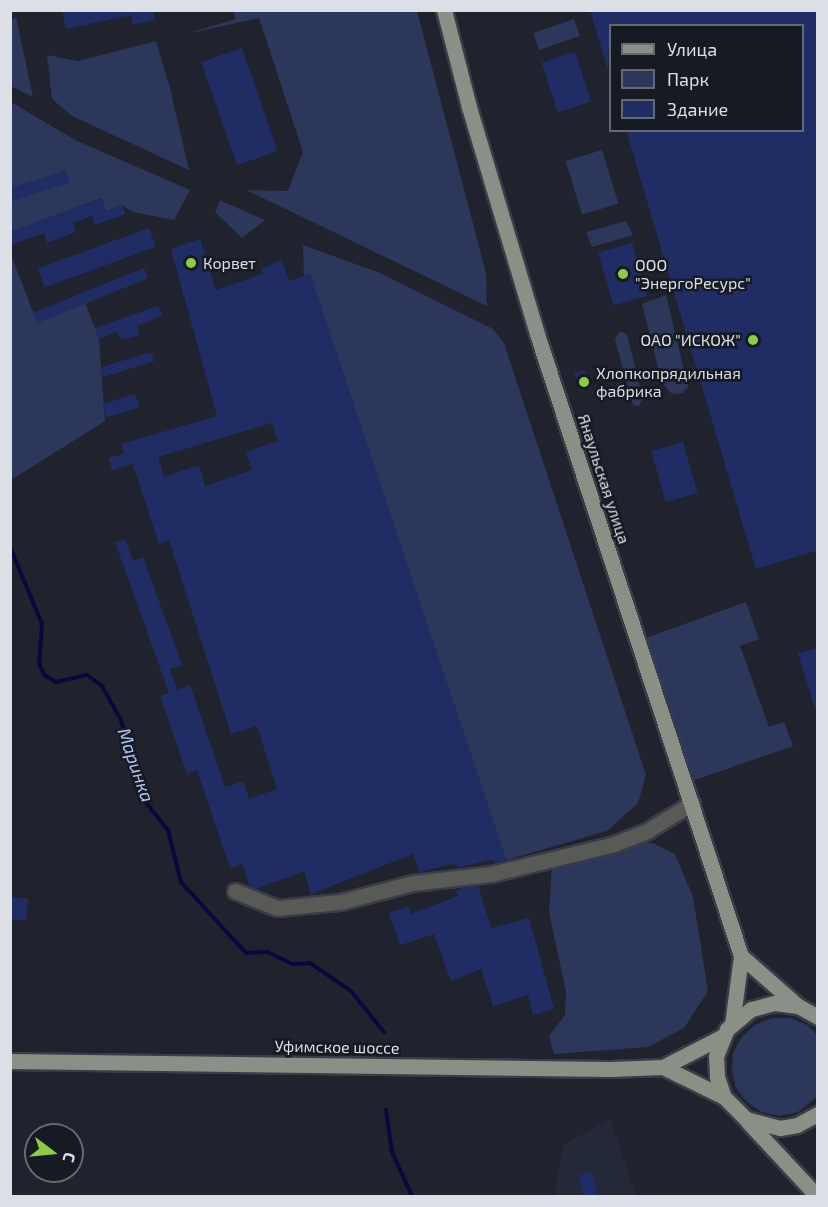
<!DOCTYPE html>
<meta charset="utf-8">
<style>
body{margin:0}
#map{position:relative;width:828px;height:1207px;overflow:hidden;background:#20232d;font-family:"Exo 2",sans-serif}
div>[style]{position:absolute}
.built>*{inset:0;background:#242939}
.green>*{inset:0;background:#2c375b;transform-origin:0 0}
.stream>*{height:4px;margin:-2px;padding:0 2px;transform-origin:2px;border-radius:2px;background:#06093f}
.building>*{inset:0;background:#202d65;transform-origin:0 0}
.roads{filter:drop-shadow(2px 0 #3a3d47) drop-shadow(-2px 0 #3a3d47) drop-shadow(0 2px #3a3d47) drop-shadow(0 -2px #3a3d47)}
.minor>*{height:15px;margin:-7.5px;padding:0 7.5px;transform-origin:7.5px;border-radius:7.5px;background:#575a55}
.major>*{height:15px;margin:-7.5px;padding:0 7.5px;transform-origin:7.5px;border-radius:7.5px;background:#8a9085}
.dots>*{width:16px;height:16px;translate:-50% -50%;box-sizing:border-box;border:3px solid #161a23;border-radius:50%}
span{translate:-50% -50%;white-space:nowrap;text-align:center;line-height:1.15;-webkit-text-stroke:5px #161a23;paint-order:stroke}
.poi-label{font-size:16px;color:#dcdfe6}
.left{translate:0 -50%;text-align:left}
.right{translate:-100% -50%;text-align:right}
.street-label{font-size:16px;color:#dcdfe6}
.water-label{font-size:18px;color:#b4c6fb;font-style:italic}
.frame{position:absolute;inset:0;border:12px solid #dcdfe6;pointer-events:none}
.legend{position:absolute;left:609px;top:24px;width:195px;height:108px;box-sizing:border-box;background:#161a23;border:2px solid #656971;margin:0;padding:8px 10px;list-style:none;font-size:18px;color:#dcdfe6}
.legend li{display:flex;align-items:center;gap:12px;height:30px}
.legend b{width:30px;border:2px solid #656971}
.north{position:absolute;left:24px;top:1123px;width:60px;height:60px;box-sizing:border-box;background:#161a23;border:2px solid #656971;border-radius:50%;rotate:106deg;font-size:16px;font-weight:700;line-height:24px;text-align:center;color:#dcdfe6}
.north::after{content:'';display:block;margin:auto;width:21px;height:27px;background:#8bce46;clip-path:polygon(50% 0,100% 100%,50% 72%,0 100%)}
</style>
<div id="map">
<div class="built">
<i style="clip-path:polygon(610px 1119px,636px 1196px,555px 1196px,563px 1145px)"></i>
</div>
<div class="green">
<i style="clip-path:polygon(233px 11px,417px 11px,486px 273px,487px 306px,246px 190px,288px 191px,303px 152px,259px 18px,186px 34px,236px 19px)"></i>
<i style="clip-path:polygon(16px 17px,33px 97px,11px 86px,11px 21px)"></i>
<i style="left:574px;top:19px;width:18px;height:43px;rotate:71deg"></i>
<i style="clip-path:polygon(156px 41px,170px 88px,189px 170px,72px 116px,52px 99px,47px 55px,78px 61px)"></i>
<i style="clip-path:polygon(11px 102px,75px 140px,190px 190px,174px 220px,133px 212px,122px 205px,106px 211px,101px 198px,11px 232px)"></i>
<i style="left:602px;top:150px;width:56px;height:38px;rotate:73deg"></i>
<i style="clip-path:polygon(220px 201px,221px 201px,265px 220px,242px 238px,215px 212px)"></i>
<i style="clip-path:polygon(626px 221px,633px 235px,592px 247px,586px 232px)"></i>
<i style="clip-path:polygon(303px 245px,380px 273px,493px 329px,504px 343px,646px 775px,638px 803px,607px 831px,506px 860px,310px 274px,304px 276px)"></i>
<i style="clip-path:polygon(10px 252px,36px 320px,85px 302px,99px 339px,105px 421px,11px 480px)"></i>
<i style="clip-path:polygon(666px 295px,688px 387px,682px 393px,672px 394px,662px 383px,642px 304px)"></i>
<i style="clip-path:polygon(620px 331px,627px 335px,643px 398px,639px 406px,633px 405px,615px 340px)"></i>
<i style="clip-path:polygon(746px 602px,759px 639px,740px 646px,769px 727px,784px 722px,793px 746px,692px 781px,643px 639px)"></i>
<i style="clip-path:polygon(628px 843px,653px 843px,675px 854px,693px 897px,708px 991px,684px 1028px,648px 1047px,554px 1054px,549px 1036px,565px 1015px,566px 992px,549px 912px,552px 863px)"></i>
<i style="clip-path:polygon(772px 1018px,790px 1018px,807px 1025px,817px 1035px,817px 1097px,798px 1112px,780px 1116px,762px 1112px,747px 1102px,736px 1088px,732px 1071px,733px 1053px,742px 1037px,755px 1025px)"></i>
</div>
<div class="stream">
<i style="left:10px;top:547px;width:83px;rotate:67.4deg"></i>
<i style="left:42px;top:624px;width:39px;rotate:94deg"></i>
<i style="left:39px;top:663px;width:13px;rotate:67deg"></i>
<i style="left:44px;top:675px;width:14px;rotate:30deg"></i>
<i style="left:56px;top:682px;width:32px;rotate:-13deg"></i>
<i style="left:87px;top:675px;width:19px;rotate:36deg"></i>
<i style="left:102px;top:686px;width:39px;rotate:61deg"></i>
<i style="left:121px;top:720px;width:84px;rotate:73.5deg"></i>
<i style="left:145px;top:801px;width:37px;rotate:52deg"></i>
<i style="left:168px;top:830px;width:54px;rotate:76deg"></i>
<i style="left:181px;top:882px;width:96px;rotate:47.5deg"></i>
<i style="left:246px;top:953px;width:21px;rotate:-3deg"></i>
<i style="left:267px;top:952px;width:29px;rotate:25deg"></i>
<i style="left:293px;top:964px;width:17px;rotate:-3deg"></i>
<i style="left:310px;top:963px;width:50px;rotate:34.3deg"></i>
<i style="left:351px;top:991px;width:53px;rotate:51.2deg"></i>
<i style="left:386px;top:1110px;width:42px;rotate:81.9deg"></i>
<i style="left:392px;top:1152px;width:48px;rotate:65.6deg"></i>
</div>
<div class="building">
<i style="clip-path:polygon(62px 10px,153px 10px,155px 20px,133px 25px,131px 15px,66px 29px)"></i>
<i style="clip-path:polygon(590px 10px,818px 10px,818px 550px,756px 569px,626px 130px,802px 130px,802px 26px,610px 26px,608px 70px)"></i>
<i style="left:242px;top:48px;width:109px;height:43px;rotate:71deg"></i>
<i style="left:575px;top:52px;width:52px;height:35px;rotate:72deg"></i>
<i style="left:66px;top:170px;width:13px;height:59px;rotate:72deg"></i>
<i style="clip-path:polygon(102px 198px,106px 211px,122px 205px,125px 214px,95px 225px,92px 216px,73px 223px,76px 232px,47px 243px,44px 233px,10px 245px,10px 232px)"></i>
<i style="left:149px;top:228px;width:20px;height:118px;rotate:70deg"></i>
<i style="clip-path:polygon(evenodd,200px 239px,216px 290px,263px 274px,261px 269px,282px 260px,289px 281px,310px 274px,506px 860px,494px 863px,493px 859px,458px 868px,456px 863px,419px 872px,413px 854px,311px 894px,304px 871px,256px 889px,250px 886px,242px 864px,230px 868px,197px 770px,187px 774px,160px 696px,169px 693px,115px 542px,125px 539px,133px 561px,143px 557px,182px 665px,170px 669px,177px 690px,190px 685px,225px 787px,243px 781px,249px 799px,277px 789px,257px 726px,231px 734px,169px 540px,159px 544px,133px 464px,112px 470px,109px 458px,124px 454px,122px 444px,217px 416px,171px 249px,200px 239px,272px 423px,278px 441px,246px 452px,252px 470px,205px 486px,199px 465px,164px 477px,158px 457px,272px 423px)"></i>
<i style="left:632px;top:243px;width:55px;height:35px;rotate:74deg"></i>
<i style="left:144px;top:268px;width:11px;height:120px;rotate:68deg"></i>
<i style="clip-path:polygon(158px 306px,163px 315px,137px 326px,140px 335px,121px 340px,117px 331px,99px 339px,95px 328px)"></i>
<i style="left:151px;top:352px;width:10px;height:53px;rotate:73deg"></i>
<i style="left:585px;top:370px;width:19px;height:11px;rotate:74deg"></i>
<i style="left:135px;top:394px;width:14px;height:34px;rotate:73deg"></i>
<i style="left:683px;top:442px;width:53px;height:33px;rotate:74deg"></i>
<i style="clip-path:polygon(818px 648px,818px 708px,815px 709px,798px 653px)"></i>
<i style="clip-path:polygon(478px 885px,491px 928px,529px 918px,554px 1009px,533px 1015px,528px 995px,493px 1006px,481px 969px,451px 981px,434px 934px,400px 945px,389px 913px,408px 906px,411px 914px,458px 896px,456px 891px,464px 887px)"></i>
<i style="clip-path:polygon(10px 897px,28px 899px,26px 920px,10px 919px)"></i>
<i style="clip-path:polygon(591px 1171px,599px 1197px,585px 1197px,578px 1175px)"></i>
</div>
<div class="roads">
<div class="minor">
<i style="left:235px;top:891px;width:45px;rotate:22deg"></i>
<i style="left:277px;top:908px;width:63px;rotate:-5.4deg"></i>
<i style="left:340px;top:902px;width:75px;rotate:-14.6deg"></i>
<i style="left:413px;top:883px;width:79px;rotate:-6.6deg"></i>
<i style="left:491px;top:874px;width:123px;rotate:-13.6deg"></i>
<i style="left:611px;top:845px;width:39px;rotate:-21deg"></i>
<i style="left:647px;top:831px;width:53px;rotate:-31.9deg"></i>
</div>
<div class="major">
<i style="left:444px;top:10px;width:100px;rotate:75.5deg"></i>
<i style="left:469px;top:107px;width:237px;rotate:73.3deg"></i>
<i style="left:537px;top:334px;width:655px;rotate:71.84deg"></i>
<i style="left:741px;top:956px;width:69px;rotate:97.5deg"></i>
<i style="left:741px;top:956px;width:76px;rotate:41.3deg"></i>
<i style="left:818px;top:1017px;width:23px;rotate:-151deg"></i>
<i style="left:798px;top:1006px;width:24px;rotate:-173deg"></i>
<i style="left:774px;top:1003px;width:24px;rotate:165deg"></i>
<i style="left:751px;top:1009px;width:31px;rotate:140deg"></i>
<i style="left:727px;top:1029px;width:29px;rotate:112deg"></i>
<i style="left:716px;top:1056px;width:21px;rotate:87deg"></i>
<i style="left:717px;top:1077px;width:21px;rotate:71deg"></i>
<i style="left:724px;top:1097px;width:31px;rotate:45deg"></i>
<i style="left:746px;top:1119px;width:35px;rotate:15deg"></i>
<i style="left:780px;top:1128px;width:17px;rotate:-10deg"></i>
<i style="left:797px;top:1125px;width:24px;rotate:-28deg"></i>
<i style="left:10px;top:1061px;width:600px;rotate:0.76deg"></i>
<i style="left:610px;top:1069px;width:53px;rotate:-2.2deg"></i>
<i style="left:663px;top:1067px;width:68px;rotate:-27.3deg"></i>
<i style="left:663px;top:1067px;width:68px;rotate:26.2deg"></i>
<i style="left:748px;top:1122px;width:101px;rotate:47deg"></i>
</div>
</div>
<div class="dots">
<i style="left:191px;top:263px;background:#8bce46"></i>
<i style="left:623px;top:274px;background:#8bce46"></i>
<i style="left:753px;top:340px;background:#8bce46"></i>
<i style="left:584px;top:382px;background:#8bce46"></i>
</div>
<div class="poi-label">
<span class="left" style="left:203px;top:263px">Корвет</span>
<span class="left" style="left:635px;top:274px">ООО<br>"ЭнергоРесурс"</span>
<span class="right" style="left:741px;top:340px">ОАО "ИСКОЖ"</span>
<span class="left" style="left:596px;top:382px">Хлопкопрядильная<br>фабрика</span>
</div>
<div class="street-label">
<span style="left:604px;top:479px;rotate:72deg">Янаульская улица</span>
<span style="left:337px;top:1047px;rotate:1deg">Уфимское шоссе</span>
</div>
<div class="water-label">
<span style="left:136px;top:765px;rotate:71deg">Маринка</span>
</div>
<div class="frame"></div>
<ul class="legend">
<li><b style="height:8px;background:#8a9085"></b>Улица</li>
<li><b style="height:16px;background:#2c375b"></b>Парк</li>
<li><b style="height:16px;background:#202d65"></b>Здание</li>
</ul>
<div class="north">С</div>
</div>
